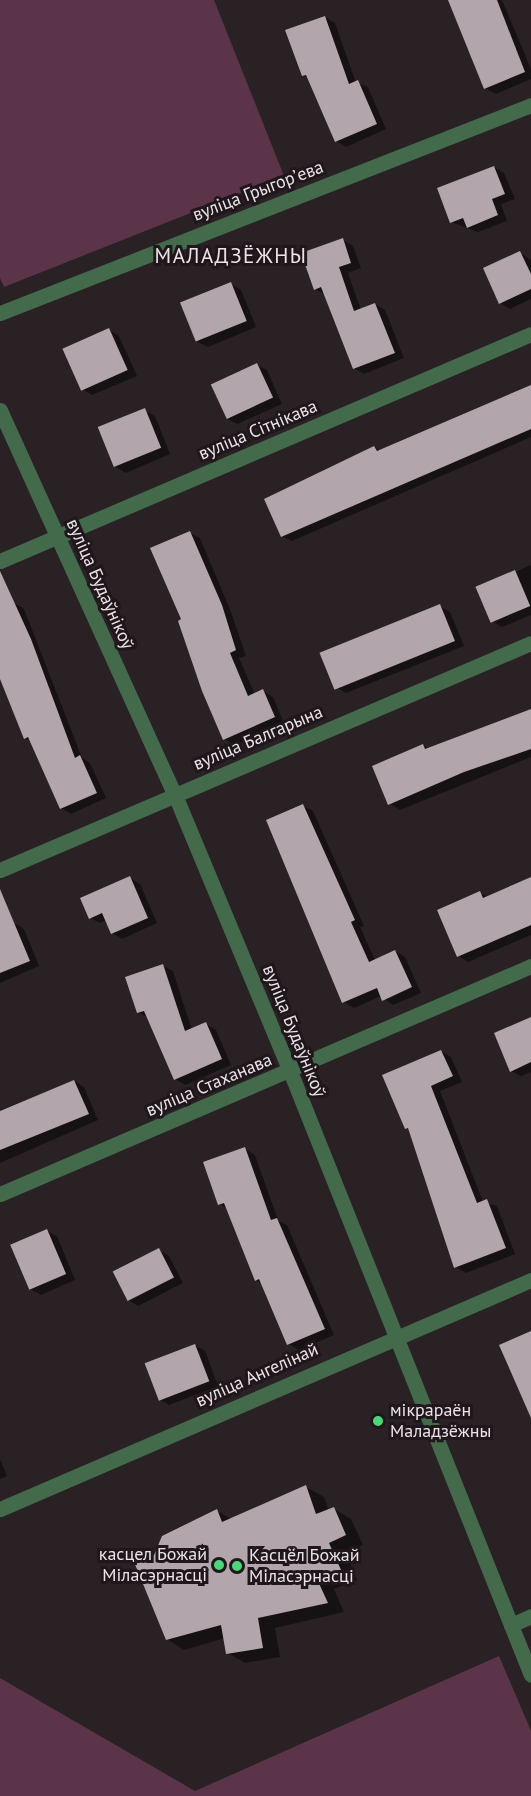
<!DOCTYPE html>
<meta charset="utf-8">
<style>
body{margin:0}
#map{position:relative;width:531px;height:1796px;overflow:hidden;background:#2a2125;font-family:"PT Sans",sans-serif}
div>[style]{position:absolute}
.green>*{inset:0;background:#5c344a}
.shadow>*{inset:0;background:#0007}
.building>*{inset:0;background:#b2a6ac;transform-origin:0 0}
.minor>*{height:15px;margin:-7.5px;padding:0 7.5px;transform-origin:7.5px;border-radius:7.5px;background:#446a4c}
.dots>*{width:16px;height:16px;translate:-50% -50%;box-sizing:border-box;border:3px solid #20171c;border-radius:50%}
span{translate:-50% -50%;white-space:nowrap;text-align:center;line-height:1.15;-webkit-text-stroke:6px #20171c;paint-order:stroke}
.street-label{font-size:18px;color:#eae4e7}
.poi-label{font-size:18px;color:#eae4e7}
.left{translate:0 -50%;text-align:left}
.right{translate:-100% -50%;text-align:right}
.quarter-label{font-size:21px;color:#eae4e7;letter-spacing:1.5px}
</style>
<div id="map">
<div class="green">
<i style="clip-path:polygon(0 0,214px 0,284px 176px,4px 287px,0 278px)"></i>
<i style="clip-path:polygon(499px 1656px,531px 1731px,531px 1796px,0 1796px,0 1678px,195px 1791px)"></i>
</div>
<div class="shadow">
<i style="clip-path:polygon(450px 0,502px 0,531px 69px,531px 79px,496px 94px,485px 88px)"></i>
<i style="clip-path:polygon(325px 17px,335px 23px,356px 83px,368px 87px,386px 129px,346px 147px,336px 141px,309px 79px,303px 75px)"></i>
<i style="clip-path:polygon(494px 167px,504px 173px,515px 199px,501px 204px,507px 221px,478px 232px,451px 222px)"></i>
<i style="clip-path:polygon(343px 240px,353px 246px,361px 268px,348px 273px,361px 310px,375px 304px,385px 310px,404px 358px,364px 374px,354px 368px,325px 294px,315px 289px)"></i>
<i style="clip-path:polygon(520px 253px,531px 260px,531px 299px,510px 309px,500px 303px)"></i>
<i style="clip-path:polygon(231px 284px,241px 290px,256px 327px,208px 347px,198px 342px)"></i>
<i style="clip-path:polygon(109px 330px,119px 336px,137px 376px,92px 395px,82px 389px)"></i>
<i style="clip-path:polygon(257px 365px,267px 370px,282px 404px,237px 424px,226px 418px)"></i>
<i style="clip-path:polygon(531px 387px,531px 437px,292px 541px,282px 536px,374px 447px,381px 451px)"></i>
<i style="clip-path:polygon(144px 410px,155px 416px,170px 454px,126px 473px,116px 467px)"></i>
<i style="clip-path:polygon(190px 533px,200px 538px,231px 612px,246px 656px,239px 658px,255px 695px,263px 691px,273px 697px,284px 723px,235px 745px,225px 739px,183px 620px)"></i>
<i style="clip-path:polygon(531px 565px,531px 615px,502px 627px,492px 621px,478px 588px)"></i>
<i style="clip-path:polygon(14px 603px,24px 609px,82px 758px,90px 763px,106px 798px,71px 814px,61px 808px,32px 742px,25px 738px,0 674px,0 609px)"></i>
<i style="clip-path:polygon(439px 606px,450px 612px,464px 646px,346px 693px,336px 687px)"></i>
<i style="clip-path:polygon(531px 705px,531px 757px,400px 810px,390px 804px,423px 745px,429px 749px,530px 711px)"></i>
<i style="clip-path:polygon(303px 806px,313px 811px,364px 926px,360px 927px,375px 960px,395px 951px,405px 957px,421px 993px,393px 1005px,381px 996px,354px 1008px,344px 1002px)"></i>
<i style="clip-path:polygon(130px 878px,140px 884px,157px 923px,122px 939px,112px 933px,107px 920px,100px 923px,90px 918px)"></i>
<i style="clip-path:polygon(531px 878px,531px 935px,468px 962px,458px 956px,480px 893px,487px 897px)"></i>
<i style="clip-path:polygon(14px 923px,24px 929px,39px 966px,0 983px,0 929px)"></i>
<i style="clip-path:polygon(163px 966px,173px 971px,192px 1030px,206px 1024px,216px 1030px,231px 1065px,185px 1085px,175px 1079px,148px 1018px,138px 1012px)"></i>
<i style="clip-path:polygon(531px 1019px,531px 1072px,521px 1076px,511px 1071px)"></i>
<i style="clip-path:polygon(441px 1051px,451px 1057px,462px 1082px,440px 1091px,483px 1202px,497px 1206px,515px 1254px,466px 1273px,456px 1267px,411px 1131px,407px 1128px)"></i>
<i style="clip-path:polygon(74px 1081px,84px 1087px,98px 1120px,0 1163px,0 1110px)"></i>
<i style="clip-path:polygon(245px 1149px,255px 1155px,278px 1220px,287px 1225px,334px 1335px,299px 1350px,289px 1344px,262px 1284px,256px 1280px,228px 1209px,220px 1204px)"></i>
<i style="clip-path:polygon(47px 1231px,57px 1236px,75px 1280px,41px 1295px,30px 1289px)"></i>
<i style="clip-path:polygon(159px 1250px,169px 1256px,183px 1283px,138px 1306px,128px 1300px)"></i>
<i style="clip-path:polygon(195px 1345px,205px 1351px,218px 1386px,169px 1405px,159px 1399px)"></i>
<i style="clip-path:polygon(0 1459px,7px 1476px,0 1479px)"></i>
<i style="clip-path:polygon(306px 1487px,324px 1497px,329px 1511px,334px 1509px,351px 1519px,363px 1545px,346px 1552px,357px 1580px,334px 1589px,344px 1612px,275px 1628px,280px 1657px,245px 1663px,228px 1653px,225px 1638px,184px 1650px,167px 1639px,155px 1556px,217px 1511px,233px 1520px)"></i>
</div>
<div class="building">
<i style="clip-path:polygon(448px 0,497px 0,525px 72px,484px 89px)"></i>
<i style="clip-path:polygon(325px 16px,349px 84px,358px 80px,377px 124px,335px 142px,306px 75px,302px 76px,285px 30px)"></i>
<i style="clip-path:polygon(494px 166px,505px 194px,492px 199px,498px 215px,467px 228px,463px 218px,450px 223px,437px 188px)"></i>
<i style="clip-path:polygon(343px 238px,351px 263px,339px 267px,354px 311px,375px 303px,395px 353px,353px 369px,321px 287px,314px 290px,301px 253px)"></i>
<i style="clip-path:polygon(520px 251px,531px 274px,531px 289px,499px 304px,483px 268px)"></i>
<i style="left:231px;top:282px;width:42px;height:55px;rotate:68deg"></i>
<i style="left:109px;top:328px;width:46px;height:51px;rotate:66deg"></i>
<i style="left:257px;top:363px;width:38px;height:51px;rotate:65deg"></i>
<i style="clip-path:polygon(531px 385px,531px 429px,281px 537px,264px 499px,374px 446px,377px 451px)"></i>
<i style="left:145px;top:408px;width:43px;height:51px;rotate:68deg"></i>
<i style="clip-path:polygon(190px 531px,222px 605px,236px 650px,230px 653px,248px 696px,263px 689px,275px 717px,223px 740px,202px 691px,178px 621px,181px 619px,150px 548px)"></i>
<i style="left:515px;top:570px;width:39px;height:43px;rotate:67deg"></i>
<i style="clip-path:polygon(0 571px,31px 639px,75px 758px,80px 755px,97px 793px,60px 809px,28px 737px,24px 739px,0 679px)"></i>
<i style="left:440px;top:604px;width:40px;height:130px;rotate:68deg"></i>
<i style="clip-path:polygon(531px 709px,531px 749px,464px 772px,388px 805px,372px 766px,423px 744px,425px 749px)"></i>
<i style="clip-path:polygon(303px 804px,355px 920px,351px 922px,369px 962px,395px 950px,412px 987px,382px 1001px,377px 988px,342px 1003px,266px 820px)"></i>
<i style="clip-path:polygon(130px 876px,148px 918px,111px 934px,102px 913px,89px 919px,80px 898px)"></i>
<i style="clip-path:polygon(531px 877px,531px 925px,457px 957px,437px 910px,480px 891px,483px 898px)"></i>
<i style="clip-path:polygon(0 889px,30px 961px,0 973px)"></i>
<i style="clip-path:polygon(163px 964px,185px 1031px,206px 1022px,222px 1059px,174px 1080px,144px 1011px,137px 1013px,125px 977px)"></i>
<i style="clip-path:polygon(531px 1017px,531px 1062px,510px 1072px,494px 1033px)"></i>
<i style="clip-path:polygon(441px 1050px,453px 1076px,431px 1086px,477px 1203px,487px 1199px,506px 1248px,454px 1268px,408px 1128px,405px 1129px,382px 1075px)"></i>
<i style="clip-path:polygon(74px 1080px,89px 1114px,0 1150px,0 1111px)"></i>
<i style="clip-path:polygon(245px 1147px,271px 1220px,277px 1218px,325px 1329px,287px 1345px,259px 1279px,255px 1281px,224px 1203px,218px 1205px,203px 1162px)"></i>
<i style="left:47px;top:1229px;width:49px;height:40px;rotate:67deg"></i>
<i style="left:159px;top:1248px;width:33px;height:52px;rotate:63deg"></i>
<i style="clip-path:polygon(531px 1331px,531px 1418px,499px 1345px)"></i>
<i style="left:195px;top:1344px;width:40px;height:54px;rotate:69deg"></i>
<i style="clip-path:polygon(306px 1485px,316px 1514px,334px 1507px,346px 1535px,329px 1543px,341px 1570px,317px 1579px,328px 1603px,258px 1618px,263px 1648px,226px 1654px,221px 1625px,166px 1640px,134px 1562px,154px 1555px,162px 1536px,217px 1509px,222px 1522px)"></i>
</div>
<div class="minor">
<i style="left:0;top:313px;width:570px;rotate:-21.39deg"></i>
<i style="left:0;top:410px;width:423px;rotate:65.6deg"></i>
<i style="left:175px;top:795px;width:299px;rotate:67.4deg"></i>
<i style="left:290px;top:1071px;width:650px;rotate:68.25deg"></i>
<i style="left:0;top:561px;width:577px;rotate:-23.15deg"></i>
<i style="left:0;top:870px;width:577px;rotate:-23.15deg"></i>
<i style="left:0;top:1194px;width:578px;rotate:-23.24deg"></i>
<i style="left:0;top:1509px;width:578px;rotate:-23.33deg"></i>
<i style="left:511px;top:1625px;width:22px;rotate:-24deg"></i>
</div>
<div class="dots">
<i style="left:378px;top:1421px;background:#4ad778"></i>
<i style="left:219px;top:1565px;background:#4ad778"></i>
<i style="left:237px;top:1566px;background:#4ad778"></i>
</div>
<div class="street-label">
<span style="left:258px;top:191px;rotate:-21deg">вуліца Грыгорʼева</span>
<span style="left:258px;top:430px;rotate:-23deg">вуліца Сітнікава</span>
<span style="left:100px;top:584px;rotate:66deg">вуліца Будаўнікоў</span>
<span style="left:258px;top:738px;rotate:-23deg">вуліца Балгарына</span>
<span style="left:294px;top:1031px;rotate:68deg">вуліца Будаўнікоў</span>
<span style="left:209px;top:1085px;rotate:-23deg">вуліца Стаханава</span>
<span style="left:257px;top:1375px;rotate:-24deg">вуліца Ангелінай</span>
</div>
<div class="poi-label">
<span class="left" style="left:390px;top:1421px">мікрараён<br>Маладзёжны</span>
<span class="right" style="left:207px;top:1565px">касцел Божай<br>Міласэрнасці</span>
<span class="left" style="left:249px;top:1566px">Касцёл Божай<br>Міласэрнасці</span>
</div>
<div class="quarter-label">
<span style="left:231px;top:256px">МАЛАДЗЁЖНЫ</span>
</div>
</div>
